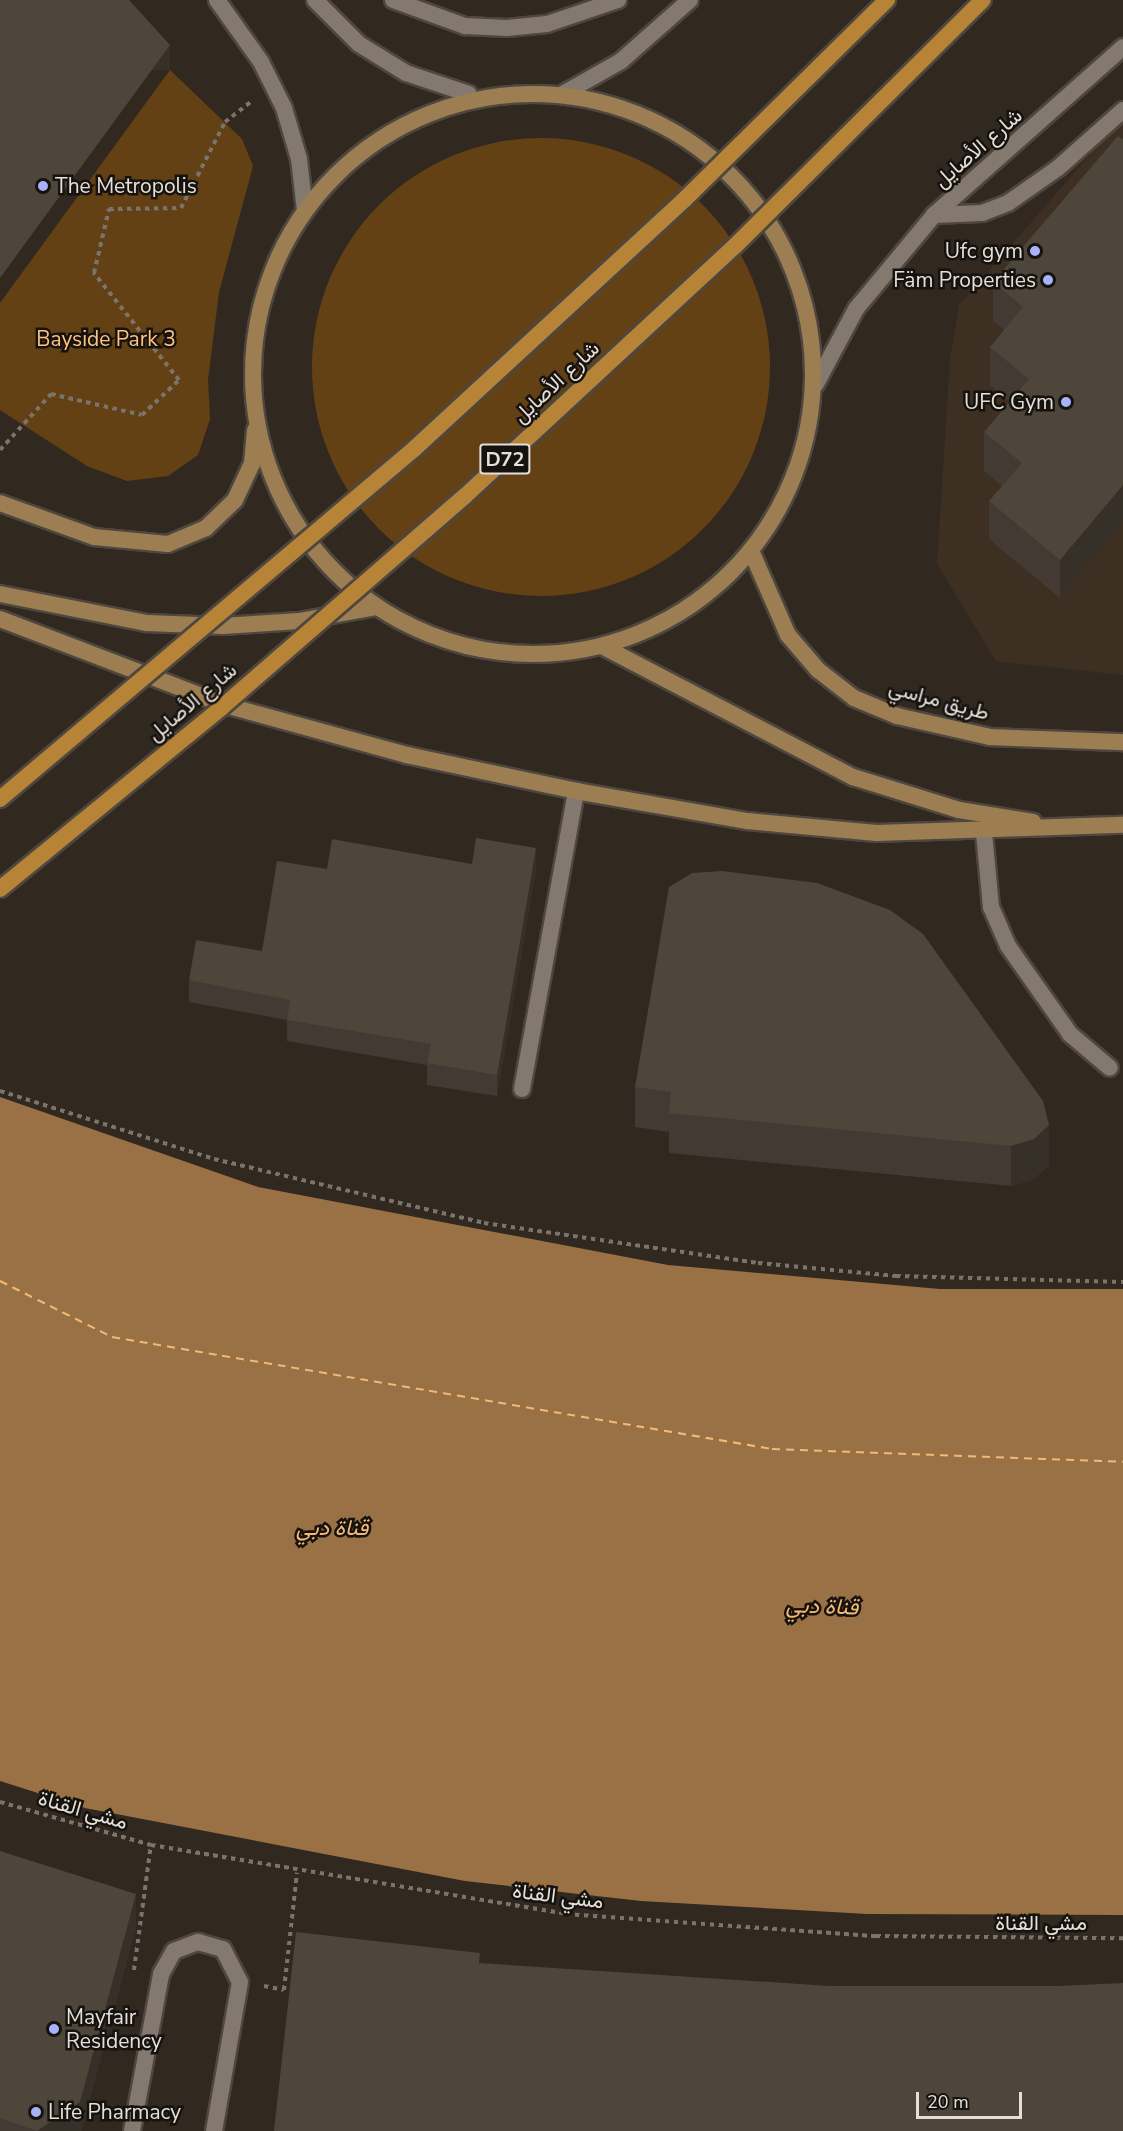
<!DOCTYPE html>
<meta charset="utf-8">
<style>
body{margin:0}
#map{position:relative;width:1123px;height:2131px;overflow:hidden;background:#312920;font-family:"Nunito Sans",Vazirmatn,sans-serif}
div>[style]{position:absolute}
.built>*{inset:0;background:#3d3022}
.green>*{inset:0;background:#644115}
.round{border-radius:50%}
.water>*{inset:0;background:#997144}
.ferry>*{height:1.5px;margin-top:-0.75px;transform-origin:0;background:repeating-linear-gradient(90deg,#f5b875 0 8px,transparent 0 14px)}
.path>*{height:4px;margin-top:-2px;transform-origin:0;background:repeating-linear-gradient(90deg,#7b746c 0 4.5px,transparent 0 9px)}
.roads{filter:drop-shadow(2px 0 #4e473f) drop-shadow(-2px 0 #4e473f) drop-shadow(0 2px #4e473f) drop-shadow(0 -2px #4e473f)}
.service>*{height:16px;margin:-8px;padding:0 8px;transform-origin:8px;border-radius:8px;background:#83796f}
.tertiary>*{height:16px;margin:-8px;padding:0 8px;transform-origin:8px;border-radius:8px;background:#83796f}
.secondary>*{height:16px;margin:-8px;padding:0 8px;transform-origin:8px;border-radius:8px;background:#9d7e52}
.secondary>.ring{margin:-8px;padding:0;box-sizing:content-box;background:none;border:16px solid #9d7e52;border-radius:50%}
.bridges{filter:drop-shadow(2px 0 #4e473f) drop-shadow(-2px 0 #4e473f) drop-shadow(0 2px #4e473f) drop-shadow(0 -2px #4e473f)}
.primary-bridge>*{height:16px;margin:-8px;padding:0 8px;transform-origin:8px;border-radius:8px;background:#b78336}
.wall>*{inset:0;background:#433b33}
.shaded-wall>*{inset:0;background:#373029;transform-origin:0 0}
.building>*{inset:0;background:#4e453b}
.dots>*{width:16px;height:16px;translate:-50% -50%;box-sizing:border-box;border:3px solid #16120e;border-radius:50%}
span{translate:-50% -50%;white-space:nowrap;text-align:center;line-height:1.15;-webkit-text-stroke:5px #16120e;paint-order:stroke}
.shield-label span{padding:2px 4px;background:#16120e;border:2px solid;border-radius:4px;-webkit-text-stroke-width:0}
.shield-label{font-size:20px;color:#e4dfd9;font-weight:700}
.street-label{font-size:21px;color:#e4dfd9}
.poi-label{font-size:21px;color:#e4dfd9}
.left{translate:0 -50%;text-align:left}
.right{translate:-100% -50%;text-align:right}
.park-label{font-size:21px;color:#ffc27f}
.water-label{font-size:22px;color:#f5b875;font-style:italic}
.scale{position:absolute;left:916px;top:2092px;width:106px;height:27px;box-sizing:border-box;border:3px solid #e4dfd9;border-top:0;padding-left:8px;font-size:18px;line-height:21px;white-space:nowrap;color:#e4dfd9;-webkit-text-stroke:4px #16120e;paint-order:stroke}
</style>
<div id="map">
<div class="built">
<i style="clip-path:polygon(1123px 117px,1123px 675px,996px 661px,937px 564px,950px 360px,959px 305px)"></i>
</div>
<div class="green">
<i style="clip-path:polygon(170px 70px,242px 139px,253px 166px,219px 292px,208px 380px,210px 419px,198px 455px,168px 476px,127px 481px,87px 466px,0 410px,0 303px)"></i>
<i class="round" style="left:312px;top:138px;width:458px;height:458px"></i>
</div>
<div class="water">
<i style="clip-path:polygon(0 1097px,258px 1187px,668px 1265px,940px 1289px,1123px 1289px,1123px 1915px,867px 1914px,641px 1901px,465px 1881px,85px 1808px,0 1781px)"></i>
</div>
<div class="ferry">
<i style="left:0;top:1281px;width:125px;rotate:26.6deg"></i>
<i style="left:112px;top:1337px;width:669px;rotate:9.63deg"></i>
<i style="left:772px;top:1449px;width:351px;rotate:2.1deg"></i>
</div>
<div class="path">
<i style="left:0;top:450px;width:76px;rotate:-47.7deg"></i>
<i style="left:51px;top:394px;width:93px;rotate:13deg"></i>
<i style="left:142px;top:415px;width:51px;rotate:-43.4deg"></i>
<i style="left:179px;top:380px;width:137px;rotate:-128.5deg"></i>
<i style="left:94px;top:273px;width:66px;rotate:-76.8deg"></i>
<i style="left:109px;top:209px;width:72px;rotate:-0.8deg"></i>
<i style="left:181px;top:208px;width:97px;rotate:-62.9deg"></i>
<i style="left:225px;top:122px;width:33px;rotate:-38deg"></i>
<i style="left:0;top:1091px;width:225px;rotate:17.6deg"></i>
<i style="left:214px;top:1159px;width:277px;rotate:13.3deg"></i>
<i style="left:484px;top:1223px;width:277px;rotate:8.3deg"></i>
<i style="left:758px;top:1263px;width:139px;rotate:5.4deg"></i>
<i style="left:896px;top:1276px;width:227px;rotate:1.5deg"></i>
<i style="left:0;top:1802px;width:157px;rotate:15.9deg"></i>
<i style="left:151px;top:1845px;width:421px;rotate:9.4deg"></i>
<i style="left:566px;top:1914px;width:311px;rotate:4.1deg"></i>
<i style="left:876px;top:1936px;width:247px;rotate:0.5deg"></i>
<i style="left:134px;top:1970px;width:126px;rotate:-82.3deg"></i>
<i style="left:264px;top:1986px;width:20px;rotate:11deg"></i>
<i style="left:284px;top:1990px;width:118px;rotate:-83.7deg"></i>
</div>
<div class="roads">
<div class="service">
<i style="left:934px;top:215px;width:48px;rotate:-2.4deg"></i>
<i style="left:982px;top:213px;width:28px;rotate:-21deg"></i>
<i style="left:1008px;top:203px;width:61px;rotate:-35deg"></i>
<i style="left:1058px;top:168px;width:87px;rotate:-41.7deg"></i>
<i style="left:984px;top:833px;width:74px;rotate:84.6deg"></i>
<i style="left:991px;top:907px;width:43px;rotate:66.4deg"></i>
<i style="left:1008px;top:946px;width:108px;rotate:54.8deg"></i>
<i style="left:1070px;top:1034px;width:52px;rotate:40.4deg"></i>
<i style="left:522px;top:1089px;width:303px;rotate:-79.7deg"></i>
<i style="left:132px;top:2131px;width:160px;rotate:-79.5deg"></i>
<i style="left:161px;top:1974px;width:26px;rotate:-61deg"></i>
<i style="left:174px;top:1951px;width:26px;rotate:-21deg"></i>
<i style="left:198px;top:1942px;width:26px;rotate:16deg"></i>
<i style="left:223px;top:1949px;width:37px;rotate:63deg"></i>
<i style="left:240px;top:1982px;width:151px;rotate:99.9deg"></i>
</div>
<div class="tertiary">
<i style="left:217px;top:0;width:76px;rotate:54.6deg"></i>
<i style="left:261px;top:62px;width:51px;rotate:63.4deg"></i>
<i style="left:284px;top:108px;width:53px;rotate:73.6deg"></i>
<i style="left:299px;top:159px;width:52px;rotate:83.4deg"></i>
<i style="left:315px;top:0;width:62px;rotate:45deg"></i>
<i style="left:359px;top:44px;width:55px;rotate:31.7deg"></i>
<i style="left:406px;top:73px;width:66px;rotate:18.4deg"></i>
<i style="left:393px;top:0;width:77px;rotate:19.9deg"></i>
<i style="left:465px;top:26px;width:42px;rotate:2.7deg"></i>
<i style="left:507px;top:28px;width:40px;rotate:-5.7deg"></i>
<i style="left:547px;top:24px;width:75px;rotate:-18.7deg"></i>
<i style="left:561px;top:95px;width:69px;rotate:-29.5deg"></i>
<i style="left:621px;top:61px;width:92px;rotate:-41.5deg"></i>
<i style="left:816px;top:384px;width:85px;rotate:-61.9deg"></i>
<i style="left:856px;top:309px;width:122px;rotate:-50.3deg"></i>
<i style="left:934px;top:215px;width:253px;rotate:-41.6deg"></i>
</div>
<div class="secondary">
<i class="ring" style="left:253px;top:94px;width:544px;height:544px"></i>
<i style="left:0;top:503px;width:100px;rotate:19.9deg"></i>
<i style="left:94px;top:537px;width:74px;rotate:5.4deg"></i>
<i style="left:168px;top:544px;width:41px;rotate:-22.8deg"></i>
<i style="left:206px;top:528px;width:40px;rotate:-44deg"></i>
<i style="left:235px;top:500px;width:40px;rotate:-65deg"></i>
<i style="left:252px;top:464px;width:34px;rotate:-85deg"></i>
<i style="left:752px;top:553px;width:90px;rotate:66.3deg"></i>
<i style="left:788px;top:635px;width:46px;rotate:49.4deg"></i>
<i style="left:818px;top:670px;width:46px;rotate:37.9deg"></i>
<i style="left:854px;top:698px;width:47px;rotate:22.7deg"></i>
<i style="left:897px;top:716px;width:95px;rotate:12.7deg"></i>
<i style="left:990px;top:737px;width:133px;rotate:2.2deg"></i>
<i style="left:0;top:594px;width:150px;rotate:11.2deg"></i>
<i style="left:147px;top:623px;width:76px;rotate:2.3deg"></i>
<i style="left:223px;top:626px;width:76px;rotate:-3.8deg"></i>
<i style="left:299px;top:621px;width:78px;rotate:-10.3deg"></i>
<i style="left:0;top:619px;width:241px;rotate:20.9deg"></i>
<i style="left:225px;top:705px;width:189px;rotate:15.4deg"></i>
<i style="left:407px;top:755px;width:173px;rotate:12deg"></i>
<i style="left:576px;top:791px;width:174px;rotate:10deg"></i>
<i style="left:747px;top:821px;width:130px;rotate:5.3deg"></i>
<i style="left:876px;top:833px;width:247px;rotate:-1.9deg"></i>
<i style="left:604px;top:647px;width:281px;rotate:27.6deg"></i>
<i style="left:853px;top:777px;width:111px;rotate:17.3deg"></i>
<i style="left:959px;top:810px;width:75px;rotate:9.2deg"></i>
</div>
</div>
<div class="bridges">
<div class="primary-bridge">
<i style="left:0;top:799px;width:542px;rotate:-40.21deg"></i>
<i style="left:414px;top:449px;width:369px;rotate:-42.7deg"></i>
<i style="left:685px;top:199px;width:284px;rotate:-44.6deg"></i>
<i style="left:0;top:889px;width:286px;rotate:-39.3deg"></i>
<i style="left:221px;top:708px;width:323px;rotate:-41deg"></i>
<i style="left:465px;top:496px;width:368px;rotate:-42.8deg"></i>
<i style="left:735px;top:246px;width:349px;rotate:-44.8deg"></i>
</div>
</div>
<div class="wall">
<i style="clip-path:polygon(1118px 136px,1060px 598px,989px 539px,989px 501px,1002px 486px,984px 471px,984px 432px,1010px 402px,990px 385px,990px 347px,1004px 330px,993px 321px,993px 282px)"></i>
<i style="clip-path:polygon(472px 864px,536px 869px,497px 1096px,427px 1085px,427px 1065px,287px 1041px,287px 1020px,189px 1002px,189px 980px,262px 951px,327px 869px)"></i>
<i style="clip-path:polygon(722px 871px,1049px 1165px,1034px 1179px,1011px 1186px,669px 1153px,669px 1132px,635px 1127px,635px 1087px)"></i>
<i style="clip-path:polygon(0 1851px,136px 1928px,81px 2131px,0 2131px)"></i>
</div>
<div class="shaded-wall">
<i style="left:170px;top:45px;width:25px;height:288px;rotate:90deg"></i>
<i style="clip-path:polygon(1123px 485px,1123px 524px,1060px 598px,1060px 560px)"></i>
<i style="clip-path:polygon(536px 848px,536px 869px,497px 1096px,497px 1075px)"></i>
<i style="clip-path:polygon(1049px 1125px,1049px 1165px,1034px 1179px,1011px 1186px,1011px 1146px)"></i>
<i style="clip-path:polygon(136px 1894px,136px 1928px,81px 2131px,37px 2131px)"></i>
</div>
<div class="building">
<i style="clip-path:polygon(0 0,129px 0,170px 45px,0 278px)"></i>
<i style="clip-path:polygon(1118px 136px,1123px 140px,1123px 485px,1060px 560px,989px 501px,1022px 463px,984px 432px,1029px 379px,990px 347px,1023px 307px,993px 282px)"></i>
<i style="clip-path:polygon(476px 838px,536px 848px,497px 1075px,427px 1063px,431px 1044px,287px 1020px,290px 1000px,189px 980px,196px 940px,262px 951px,277px 861px,327px 869px,332px 839px,472px 864px)"></i>
<i style="clip-path:polygon(722px 871px,817px 883px,890px 910px,923px 934px,1043px 1101px,1049px 1125px,1034px 1139px,1011px 1146px,669px 1113px,671px 1092px,635px 1087px,669px 887px,692px 873px)"></i>
<i style="clip-path:polygon(0 1851px,136px 1894px,80px 2102px,37px 2131px,0 2118px)"></i>
<i style="clip-path:polygon(296px 1932px,480px 1953px,479px 1963px,830px 1986px,1057px 1986px,1123px 1983px,1123px 2131px,274px 2131px)"></i>
</div>
<div class="dots">
<i style="left:43px;top:186px;background:#a7b1fc"></i>
<i style="left:1035px;top:251px;background:#a7b1fc"></i>
<i style="left:1048px;top:280px;background:#a7b1fc"></i>
<i style="left:1066px;top:402px;background:#a7b1fc"></i>
<i style="left:54px;top:2029px;background:#a7b1fc"></i>
<i style="left:36px;top:2112px;background:#a7b1fc"></i>
</div>
<div class="shield-label">
<span style="left:505px;top:459px">D72</span>
</div>
<div class="street-label">
<span style="left:978px;top:148px;rotate:-41deg">شارع الأصايل</span>
<span style="left:556px;top:382px;rotate:-43deg">شارع الأصايل</span>
<span style="left:939px;top:700px;rotate:15deg">طريق مراسي</span>
<span style="left:192px;top:702px;rotate:-40deg">شارع الأصايل</span>
<span style="left:83px;top:1810px;rotate:16deg">مشي القناة</span>
<span style="left:558px;top:1896px;rotate:7deg">مشي القناة</span>
<span style="left:1041px;top:1923px">مشي القناة</span>
</div>
<div class="poi-label">
<span class="left" style="left:55px;top:186px">The Metropolis</span>
<span class="right" style="left:1023px;top:251px">Ufc gym</span>
<span class="right" style="left:1036px;top:280px">Fäm Properties</span>
<span class="right" style="left:1054px;top:402px">UFC Gym</span>
<span class="left" style="left:66px;top:2029px">Mayfair<br>Residency</span>
<span class="left" style="left:48px;top:2112px">Life Pharmacy</span>
</div>
<div class="park-label">
<span style="left:106px;top:339px">Bayside Park 3</span>
</div>
<div class="water-label">
<span style="left:332px;top:1529px">قناة دبي</span>
<span style="left:822px;top:1607px;rotate:2deg">قناة دبي</span>
</div>
<div class="scale">20 m</div>
</div>
